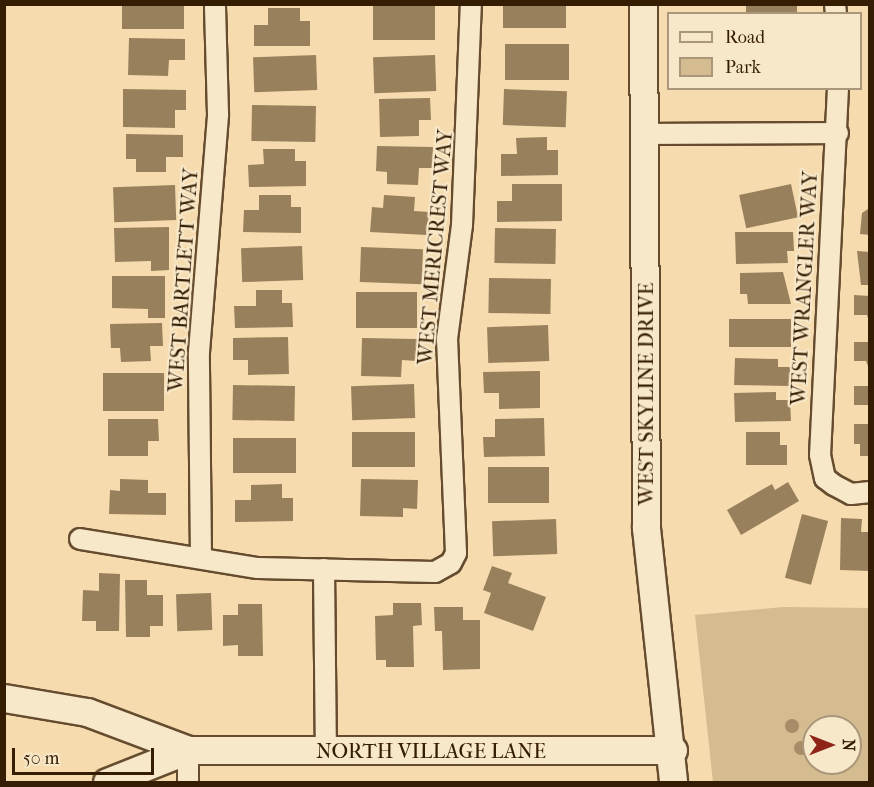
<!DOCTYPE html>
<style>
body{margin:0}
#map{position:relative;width:874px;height:787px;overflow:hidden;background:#f5dbad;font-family:"IM FELL French Canon",serif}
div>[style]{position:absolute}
.green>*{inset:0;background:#d4bb90}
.building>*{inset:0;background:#99805c;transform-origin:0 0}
.roads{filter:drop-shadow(2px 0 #654c2e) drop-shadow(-2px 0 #654c2e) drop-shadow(0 2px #654c2e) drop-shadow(0 -2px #654c2e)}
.street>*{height:20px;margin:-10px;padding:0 10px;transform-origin:10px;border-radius:10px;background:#f8e8ca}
.secondary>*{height:27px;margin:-13.5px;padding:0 13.5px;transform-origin:13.5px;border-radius:13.5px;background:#f8e8ca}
.trees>*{width:14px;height:14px;margin:-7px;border-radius:50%;background:#a68c67}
span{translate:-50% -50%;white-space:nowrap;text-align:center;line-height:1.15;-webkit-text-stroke:4.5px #f8e8ca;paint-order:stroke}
.street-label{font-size:21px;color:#351d04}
.frame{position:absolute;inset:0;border:6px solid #351d04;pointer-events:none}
.legend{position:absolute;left:667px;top:12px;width:195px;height:78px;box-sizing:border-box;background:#f8e8ca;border:2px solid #aa977b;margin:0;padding:8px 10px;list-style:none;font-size:18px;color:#351d04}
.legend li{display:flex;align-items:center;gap:12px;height:30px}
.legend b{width:30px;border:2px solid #aa977b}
.north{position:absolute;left:802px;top:715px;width:60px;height:60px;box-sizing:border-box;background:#f8e8ca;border:2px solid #aa977b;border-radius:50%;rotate:90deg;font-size:16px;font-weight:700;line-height:24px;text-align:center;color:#351d04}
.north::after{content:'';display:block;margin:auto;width:21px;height:27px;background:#8f2418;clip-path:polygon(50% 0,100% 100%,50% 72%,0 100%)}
.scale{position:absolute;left:12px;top:748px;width:142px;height:27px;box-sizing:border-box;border:3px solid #351d04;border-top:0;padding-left:8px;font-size:18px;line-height:21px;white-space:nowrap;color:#351d04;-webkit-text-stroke:4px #f8e8ca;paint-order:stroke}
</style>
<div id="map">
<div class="green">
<i style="clip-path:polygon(evenodd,783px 607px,869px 608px,869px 782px,713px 782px,695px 615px,783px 607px,814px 727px,850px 727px,850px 763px,814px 763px,814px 727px)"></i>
</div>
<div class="building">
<i style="left:122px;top:4px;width:62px;height:25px"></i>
<i style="left:373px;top:4px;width:62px;height:36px"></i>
<i style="left:503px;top:4px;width:63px;height:24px"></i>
<i style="left:746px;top:4px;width:51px;height:10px"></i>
<i style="clip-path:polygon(268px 8px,300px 8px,300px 21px,310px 21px,310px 46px,254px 46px,254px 25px,268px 25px)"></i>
<i style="clip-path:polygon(129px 38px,185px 39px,185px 60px,169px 60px,168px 76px,128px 75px)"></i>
<i style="left:569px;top:44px;width:36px;height:64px;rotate:90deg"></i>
<i style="left:316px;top:55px;width:35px;height:63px;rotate:88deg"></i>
<i style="left:435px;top:55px;width:36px;height:62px;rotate:88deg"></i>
<i style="clip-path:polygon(123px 89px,186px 90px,186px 110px,175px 110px,175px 128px,123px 127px)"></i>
<i style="left:504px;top:89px;width:63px;height:36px;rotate:2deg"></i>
<i style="clip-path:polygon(430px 98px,431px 120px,419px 120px,419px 136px,380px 137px,379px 99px)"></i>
<i style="left:252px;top:105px;width:64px;height:36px;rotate:1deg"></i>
<i style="clip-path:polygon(126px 134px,183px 135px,183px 157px,166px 157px,166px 172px,136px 172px,136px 159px,126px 159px)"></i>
<i style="clip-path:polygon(547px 137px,547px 150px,558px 150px,558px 175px,501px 176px,501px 154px,517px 154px,516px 138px)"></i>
<i style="clip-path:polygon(377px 146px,433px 147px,432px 168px,419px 168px,418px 185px,387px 184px,387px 172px,376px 171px)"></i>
<i style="clip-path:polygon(263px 149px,295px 149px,295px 161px,306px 161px,306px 186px,249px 187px,248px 165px,264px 164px)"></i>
<i style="clip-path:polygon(512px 184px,562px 184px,562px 221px,497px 222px,497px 201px,512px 201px)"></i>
<i style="left:791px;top:184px;width:34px;height:53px;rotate:78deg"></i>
<i style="left:175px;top:185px;width:35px;height:62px;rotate:88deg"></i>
<i style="clip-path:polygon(259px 195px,291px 195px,291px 207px,301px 207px,301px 233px,243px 232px,244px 210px,259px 210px)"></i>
<i style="clip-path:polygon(384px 195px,415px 197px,414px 211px,429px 212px,427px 235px,370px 232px,372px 207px,383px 208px)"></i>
<i style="clip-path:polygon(868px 209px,870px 235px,860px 234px,862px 213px)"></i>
<i style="clip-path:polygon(169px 227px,169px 270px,151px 271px,151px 261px,115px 262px,114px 228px)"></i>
<i style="left:495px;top:228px;width:61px;height:35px;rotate:1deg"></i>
<i style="clip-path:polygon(735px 232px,793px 232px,794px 251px,787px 251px,788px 263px,736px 264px)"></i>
<i style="left:302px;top:246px;width:34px;height:61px;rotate:88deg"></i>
<i style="left:361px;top:247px;width:62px;height:35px;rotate:2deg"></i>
<i style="clip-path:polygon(857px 251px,870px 252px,870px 285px,861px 285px)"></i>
<i style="clip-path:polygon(783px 272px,791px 304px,748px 304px,747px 294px,740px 294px,740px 273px)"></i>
<i style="clip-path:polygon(112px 276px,165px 276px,165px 318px,148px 318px,148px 309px,112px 308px)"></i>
<i style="left:489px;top:278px;width:62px;height:35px;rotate:1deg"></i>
<i style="clip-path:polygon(256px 290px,282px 290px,282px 303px,292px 303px,293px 327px,235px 328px,234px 306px,256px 306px)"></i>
<i style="left:356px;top:292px;width:61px;height:36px"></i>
<i style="clip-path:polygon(854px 295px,870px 296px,870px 325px,867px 315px,854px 315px)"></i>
<i style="left:729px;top:319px;width:62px;height:28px"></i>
<i style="clip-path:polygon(162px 323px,163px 346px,150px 346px,151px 361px,121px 362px,120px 348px,111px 348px,110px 324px)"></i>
<i style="left:548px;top:325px;width:36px;height:61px;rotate:88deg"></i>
<i style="clip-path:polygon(288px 337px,289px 374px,248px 375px,248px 360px,233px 360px,233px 338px)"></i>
<i style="clip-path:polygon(362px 338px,417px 339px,417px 361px,402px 360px,401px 377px,361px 376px)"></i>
<i style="clip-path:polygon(854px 342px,870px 342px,870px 371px,866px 361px,854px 361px)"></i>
<i style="clip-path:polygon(735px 358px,778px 359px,778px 367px,790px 367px,790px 386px,734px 385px)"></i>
<i style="clip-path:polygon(540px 371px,540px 408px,499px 409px,499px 393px,484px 393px,483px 372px)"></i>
<i style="left:164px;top:373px;width:38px;height:61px;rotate:90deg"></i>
<i style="left:414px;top:384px;width:34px;height:63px;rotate:88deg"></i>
<i style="left:233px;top:385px;width:62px;height:35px;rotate:1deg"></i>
<i style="left:854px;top:386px;width:16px;height:19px"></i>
<i style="clip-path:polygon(776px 392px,776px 400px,790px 400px,791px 421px,735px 422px,734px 393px)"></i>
<i style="clip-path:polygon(544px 418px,545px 456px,484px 457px,483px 437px,495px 437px,495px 419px)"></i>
<i style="clip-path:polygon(108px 419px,158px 419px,159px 441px,148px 441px,148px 456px,108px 456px)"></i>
<i style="clip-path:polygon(854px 424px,870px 424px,870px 456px,860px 456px,860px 444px,854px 444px)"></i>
<i style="left:415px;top:432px;width:35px;height:63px;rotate:90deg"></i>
<i style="clip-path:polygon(746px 432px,780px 432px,780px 445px,787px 445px,787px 465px,746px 465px)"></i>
<i style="left:296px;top:438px;width:35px;height:63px;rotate:90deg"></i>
<i style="left:488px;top:467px;width:61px;height:36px"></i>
<i style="clip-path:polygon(120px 479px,148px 480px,148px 493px,166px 493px,166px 515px,109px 514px,110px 490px,120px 491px)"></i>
<i style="clip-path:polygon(361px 479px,418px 480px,417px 509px,403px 508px,403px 517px,360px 516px)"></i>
<i style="clip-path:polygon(788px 482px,799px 501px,741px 535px,727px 510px,772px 484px,775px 490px)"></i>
<i style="clip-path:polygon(282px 484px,282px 498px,293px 498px,293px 521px,235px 522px,235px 500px,251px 500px,251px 485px)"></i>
<i style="left:802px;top:514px;width:27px;height:66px;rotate:15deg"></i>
<i style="clip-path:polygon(841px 518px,862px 519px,861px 532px,870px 532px,870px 571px,840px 570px)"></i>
<i style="left:556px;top:519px;width:35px;height:64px;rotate:88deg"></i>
<i style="clip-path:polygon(492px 566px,512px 573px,508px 583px,546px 597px,533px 631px,484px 613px,491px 593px,483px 590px)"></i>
<i style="clip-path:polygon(99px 573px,120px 574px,119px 631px,96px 631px,96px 621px,82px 621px,83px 590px,99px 591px)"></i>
<i style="clip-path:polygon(125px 580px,147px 580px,147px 595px,163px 595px,163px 626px,150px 626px,150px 637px,126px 637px)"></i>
<i style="left:211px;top:593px;width:37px;height:35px;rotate:88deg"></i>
<i style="clip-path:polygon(393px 603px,421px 603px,422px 625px,413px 626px,414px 667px,386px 667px,386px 660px,376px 660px,375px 616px,393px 615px)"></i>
<i style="clip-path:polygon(238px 604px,262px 604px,263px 656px,238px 656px,238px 645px,223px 646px,223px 615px,238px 615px)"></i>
<i style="clip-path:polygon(434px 607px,463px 607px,463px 620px,480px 620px,480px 669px,443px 670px,442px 631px,435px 631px)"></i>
</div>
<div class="roads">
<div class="street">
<i style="left:835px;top:4px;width:10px;rotate:84deg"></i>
<i style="left:838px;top:88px;width:367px;rotate:92.8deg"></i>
<i style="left:820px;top:455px;width:24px;rotate:78deg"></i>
<i style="left:825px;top:478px;width:11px;rotate:38deg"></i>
<i style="left:834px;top:485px;width:19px;rotate:28deg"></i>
<i style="left:851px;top:494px;width:19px;rotate:-6deg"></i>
<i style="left:645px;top:134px;width:193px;rotate:-0.3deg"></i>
<i style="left:80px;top:539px;width:180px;rotate:9.3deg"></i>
<i style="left:258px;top:568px;width:177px;rotate:1.3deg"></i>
<i style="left:435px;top:572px;width:18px;rotate:-29deg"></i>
<i style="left:451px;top:563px;width:11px;rotate:-63deg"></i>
<i style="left:456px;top:553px;width:214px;rotate:-92.4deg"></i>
<i style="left:447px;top:339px;width:115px;rotate:-82.5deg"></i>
<i style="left:462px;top:225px;width:221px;rotate:-87.7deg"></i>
<i style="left:201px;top:558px;width:206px;rotate:-90.6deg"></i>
<i style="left:199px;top:352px;width:239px;rotate:-85.4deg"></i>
<i style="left:218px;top:114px;width:110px;rotate:-91.6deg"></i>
<i style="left:324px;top:569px;width:182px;rotate:89.4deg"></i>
<i style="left:188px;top:782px;width:32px;rotate:-90deg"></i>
</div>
<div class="secondary">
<i style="left:643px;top:4px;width:524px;rotate:89.67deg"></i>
<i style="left:646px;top:528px;width:255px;rotate:83.9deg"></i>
<i style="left:4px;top:698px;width:84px;rotate:9.6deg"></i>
<i style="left:87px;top:712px;width:108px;rotate:20.6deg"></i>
<i style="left:188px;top:750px;width:485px"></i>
<i style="left:107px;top:782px;width:87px;rotate:-21.6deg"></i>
</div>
</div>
<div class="trees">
<i style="left:792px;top:726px"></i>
<i style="left:801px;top:748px"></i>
</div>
<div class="street-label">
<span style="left:435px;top:247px;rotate:-85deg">WEST MERICREST WAY</span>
<span style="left:183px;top:280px;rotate:-86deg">WEST BARTLETT WAY</span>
<span style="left:804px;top:288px;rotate:-87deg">WEST WRANGLER WAY</span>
<span style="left:646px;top:394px;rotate:-90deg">WEST SKYLINE DRIVE</span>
<span style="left:431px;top:751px">NORTH VILLAGE LANE</span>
</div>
<div class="frame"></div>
<ul class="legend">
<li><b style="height:8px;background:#f8e8ca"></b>Road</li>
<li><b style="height:16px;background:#d4bb90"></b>Park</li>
</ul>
<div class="north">N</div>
<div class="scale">50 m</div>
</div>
